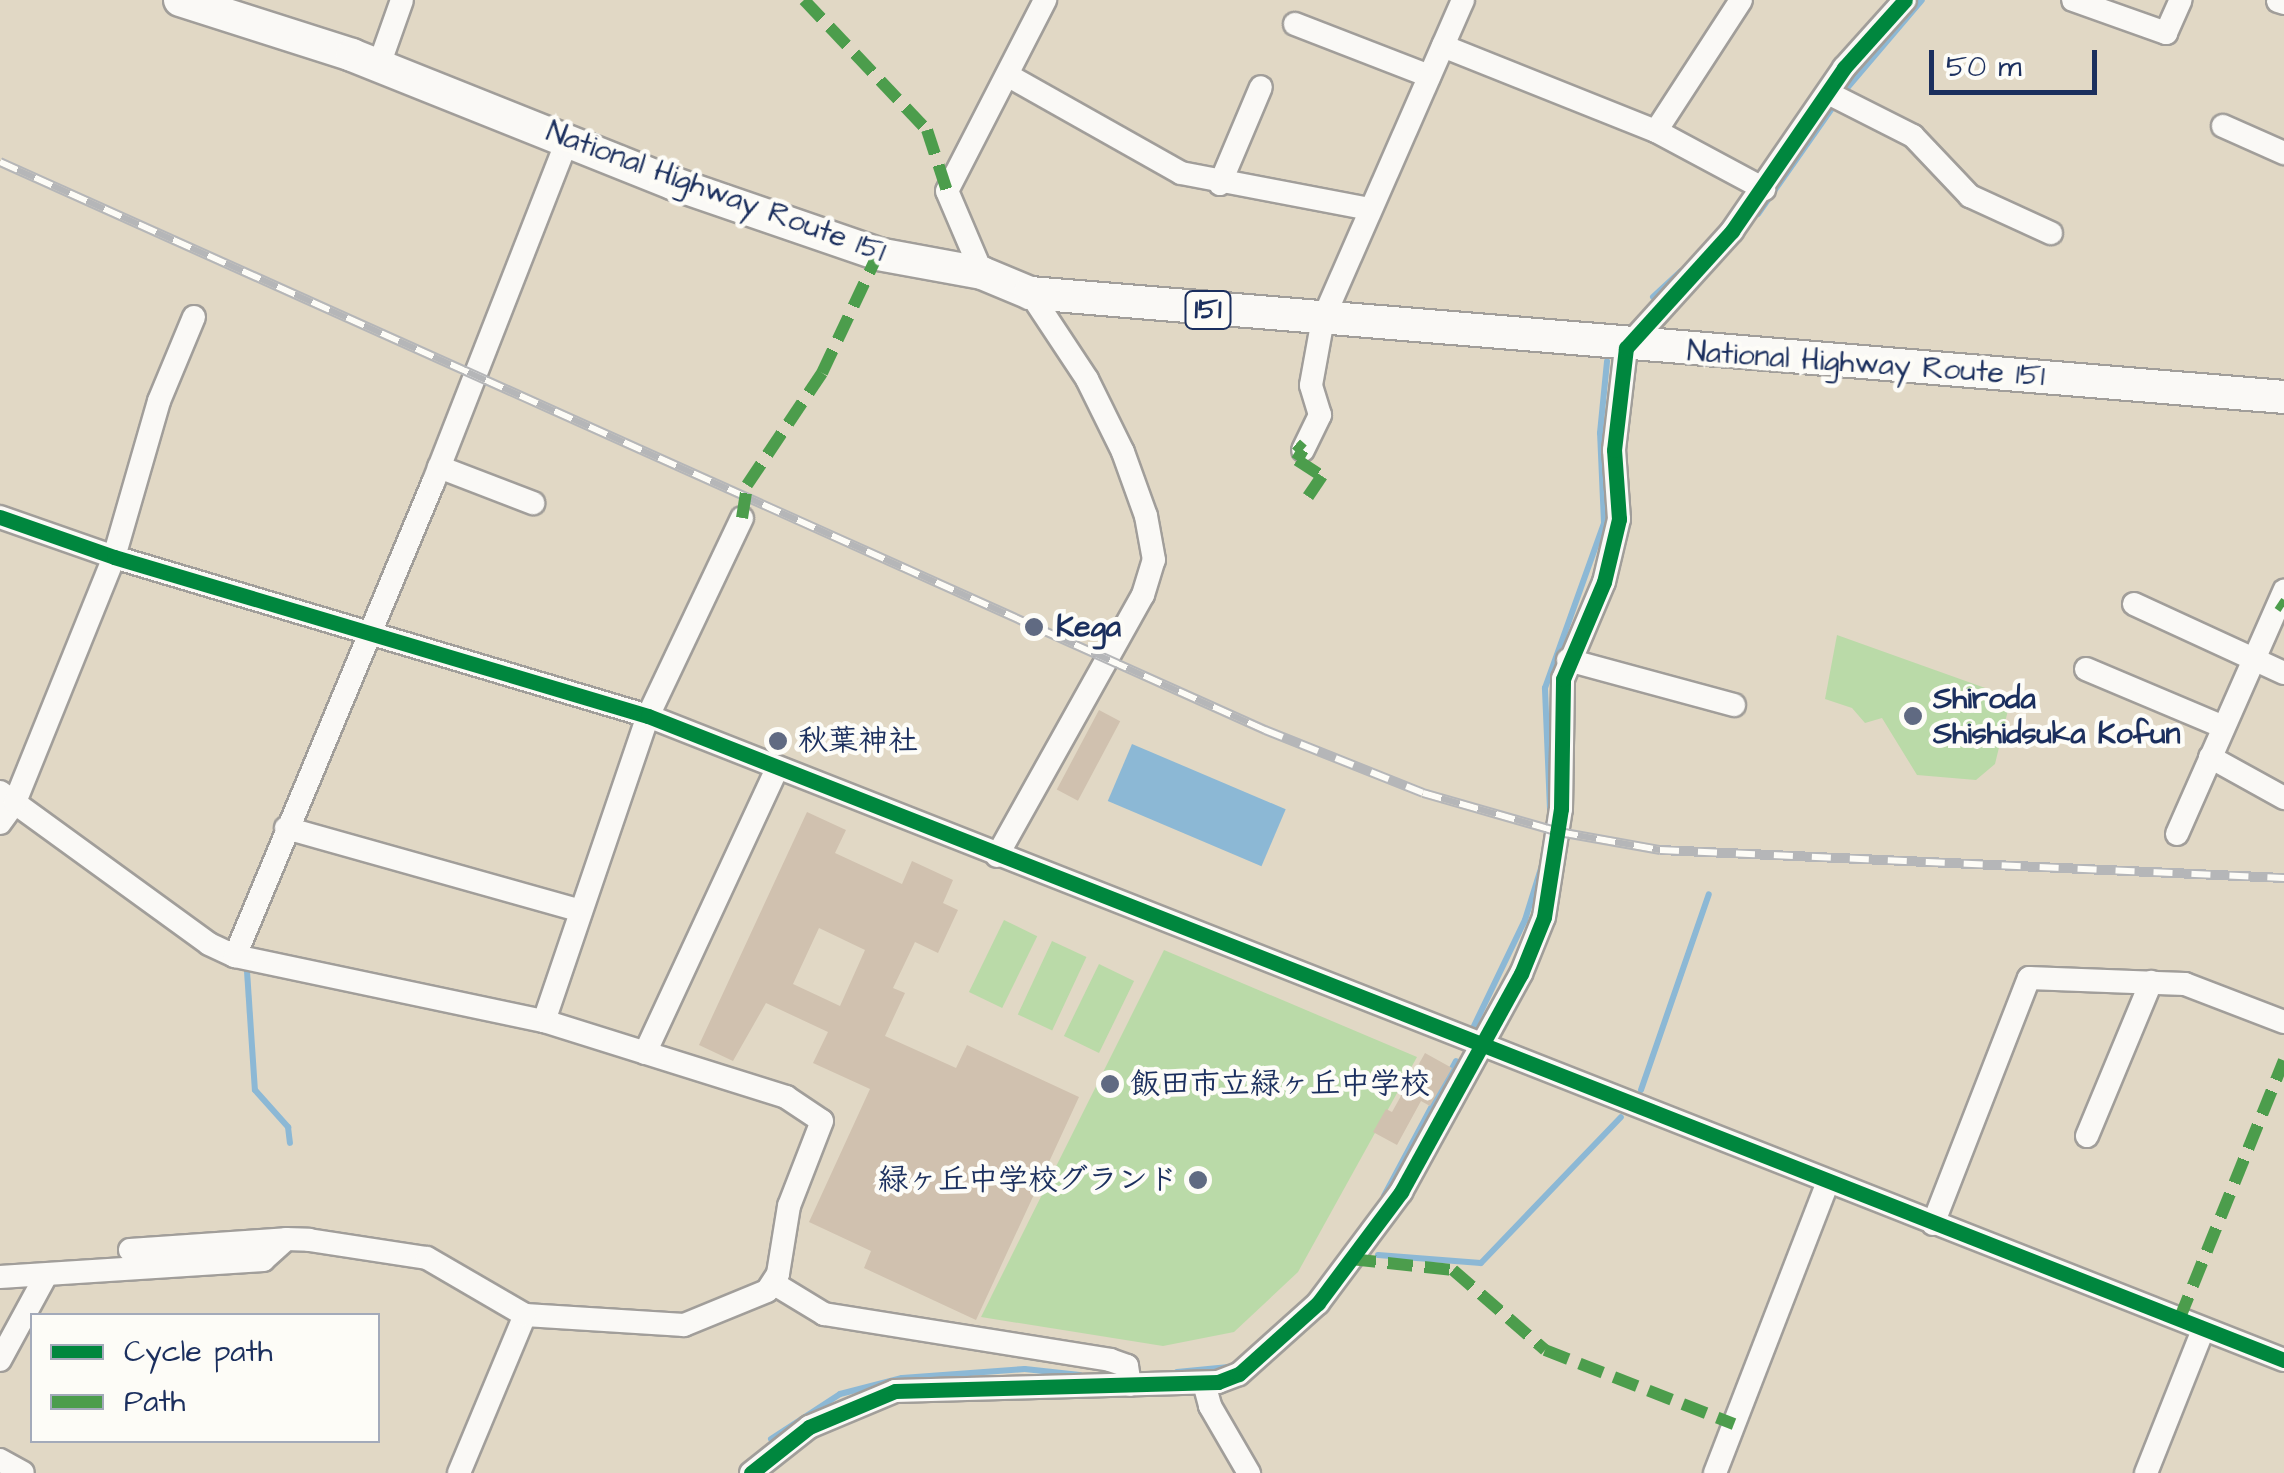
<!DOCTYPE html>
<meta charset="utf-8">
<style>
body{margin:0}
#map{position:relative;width:2284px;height:1473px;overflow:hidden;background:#e1d8c5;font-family:"Architects Daughter","Klee One",sans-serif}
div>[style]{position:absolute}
.green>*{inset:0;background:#badaa8;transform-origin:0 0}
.water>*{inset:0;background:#8cb8d5;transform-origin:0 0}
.stream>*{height:6px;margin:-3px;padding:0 3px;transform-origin:3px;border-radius:3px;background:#8cb8d5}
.building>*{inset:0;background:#d0c1af;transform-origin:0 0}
.roads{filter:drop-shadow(2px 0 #a19e9a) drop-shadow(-2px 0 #a19e9a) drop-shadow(0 2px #a19e9a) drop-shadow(0 -2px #a19e9a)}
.minor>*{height:22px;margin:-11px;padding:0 11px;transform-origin:11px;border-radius:11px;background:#faf9f6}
.highway>*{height:32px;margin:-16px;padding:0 16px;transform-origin:16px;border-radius:16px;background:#faf9f6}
.rail>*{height:10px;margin-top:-5px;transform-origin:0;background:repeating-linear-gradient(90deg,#fdfcf7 0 19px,#b5b6b8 0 38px);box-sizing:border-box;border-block:2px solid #b5b6b8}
.quiet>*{height:12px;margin-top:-6px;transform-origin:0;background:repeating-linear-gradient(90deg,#4c9d4c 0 25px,transparent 0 37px)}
.cycleway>*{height:15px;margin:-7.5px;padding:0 7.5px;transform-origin:7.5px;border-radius:7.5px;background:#00873e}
.dots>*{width:28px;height:28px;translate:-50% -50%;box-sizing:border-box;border:5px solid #fdfcf7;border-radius:50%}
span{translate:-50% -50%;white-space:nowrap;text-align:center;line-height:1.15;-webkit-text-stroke:9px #fdfcf7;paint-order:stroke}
.shield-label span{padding:2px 8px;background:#fdfcf7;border:2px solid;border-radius:8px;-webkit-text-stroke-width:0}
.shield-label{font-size:28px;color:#1b2f5e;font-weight:700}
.street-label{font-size:30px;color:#1b2f5e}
.poi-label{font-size:30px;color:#1b2f5e;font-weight:700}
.left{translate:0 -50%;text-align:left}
.right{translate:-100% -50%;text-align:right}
.legend{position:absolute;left:30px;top:1313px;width:350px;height:130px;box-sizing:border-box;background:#fdfcf7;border:2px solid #a3aaba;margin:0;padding:12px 18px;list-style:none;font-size:30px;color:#1b2f5e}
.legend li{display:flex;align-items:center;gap:20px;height:50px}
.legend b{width:50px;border:2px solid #a3aaba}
.scale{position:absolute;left:1929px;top:50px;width:168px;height:45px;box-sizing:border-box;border:5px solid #1b2f5e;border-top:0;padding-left:12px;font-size:30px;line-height:35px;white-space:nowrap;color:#1b2f5e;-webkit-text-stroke:8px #fdfcf7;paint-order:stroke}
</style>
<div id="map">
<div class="green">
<i style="clip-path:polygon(1837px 635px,2002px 694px,2009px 706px,1995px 764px,1976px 780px,1917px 775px,1882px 718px,1865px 723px,1852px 708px,1825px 699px)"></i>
<i style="left:1004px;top:920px;width:37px;height:80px;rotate:26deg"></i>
<i style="left:1052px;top:941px;width:38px;height:81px;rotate:25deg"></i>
<i style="clip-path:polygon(1164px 950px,1417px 1057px,1298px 1272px,1234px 1332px,1163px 1346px,981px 1317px)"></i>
<i style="left:1099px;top:964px;width:39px;height:80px;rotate:26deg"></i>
</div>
<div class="water">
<i style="left:1132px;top:744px;width:167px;height:62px;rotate:23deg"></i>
</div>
<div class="stream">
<i style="left:1842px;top:94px;width:123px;rotate:-49.6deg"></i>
<i style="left:1758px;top:214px;width:134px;rotate:-55deg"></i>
<i style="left:1653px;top:297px;width:38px;rotate:-43deg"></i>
<i style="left:1550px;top:809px;width:121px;rotate:-92.4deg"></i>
<i style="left:1545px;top:688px;width:175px;rotate:-70.3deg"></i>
<i style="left:1604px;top:523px;width:90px;rotate:-92.5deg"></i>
<i style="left:1600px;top:433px;width:72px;rotate:-84.4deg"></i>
<i style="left:247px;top:971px;width:119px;rotate:86.2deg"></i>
<i style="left:255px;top:1090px;width:50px;rotate:48.3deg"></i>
<i style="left:288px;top:1127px;width:16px;rotate:83deg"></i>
<i style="left:1473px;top:1028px;width:120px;rotate:-64.3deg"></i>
<i style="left:1525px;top:920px;width:58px;rotate:-72.8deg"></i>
<i style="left:1641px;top:1090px;width:207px;rotate:-70.9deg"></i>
<i style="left:1384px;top:1196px;width:153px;rotate:-61.9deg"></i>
<i style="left:1378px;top:1255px;width:103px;rotate:4.4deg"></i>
<i style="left:1481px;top:1263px;width:202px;rotate:-46.2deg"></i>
<i style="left:1177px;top:1372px;width:52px;rotate:-5.5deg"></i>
<i style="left:771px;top:1439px;width:82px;rotate:-33.1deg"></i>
<i style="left:840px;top:1394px;width:64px;rotate:-14.5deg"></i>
<i style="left:902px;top:1378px;width:123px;rotate:-4.2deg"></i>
<i style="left:1025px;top:1369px;width:55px;rotate:6.2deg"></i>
</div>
<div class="building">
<i style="left:1099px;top:710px;width:24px;height:90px;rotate:28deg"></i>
<i style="clip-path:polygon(evenodd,807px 812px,846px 830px,835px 853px,902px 884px,912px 861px,953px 880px,943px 903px,958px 910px,938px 953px,915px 942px,893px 988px,905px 993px,885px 1036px,956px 1068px,967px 1045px,1079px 1097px,976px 1320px,864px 1268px,871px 1251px,809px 1222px,870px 1089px,813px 1063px,828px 1032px,766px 1003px,733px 1061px,699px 1045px,807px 812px,819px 928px,865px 950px,840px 1006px,793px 984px,819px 928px)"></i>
<i style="clip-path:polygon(1425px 1053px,1452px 1068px,1430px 1106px,1421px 1101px,1397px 1145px,1373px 1132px,1386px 1109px,1392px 1112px)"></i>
</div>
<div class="roads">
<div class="minor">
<i style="left:2073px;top:0;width:99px;rotate:19.5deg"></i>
<i style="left:2166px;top:33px;width:36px;rotate:-66deg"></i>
<i style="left:2278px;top:1px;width:6px;rotate:18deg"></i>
<i style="left:1295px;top:24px;width:144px;rotate:21.2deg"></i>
<i style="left:1443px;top:46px;width:229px;rotate:21.8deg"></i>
<i style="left:1656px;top:131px;width:123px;rotate:28.2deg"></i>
<i style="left:379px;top:65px;width:69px;rotate:-70.5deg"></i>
<i style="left:1009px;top:76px;width:197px;rotate:29.4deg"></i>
<i style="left:1181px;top:173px;width:192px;rotate:10.8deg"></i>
<i style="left:1828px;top:93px;width:95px;rotate:26.8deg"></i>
<i style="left:1913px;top:136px;width:83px;rotate:46.5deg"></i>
<i style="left:1970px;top:196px;width:89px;rotate:24.6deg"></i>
<i style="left:2223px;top:126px;width:67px;rotate:23.9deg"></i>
<i style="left:1656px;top:131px;width:156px;rotate:-57deg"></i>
<i style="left:1220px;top:184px;width:105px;rotate:-67.1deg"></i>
<i style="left:982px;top:273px;width:89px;rotate:-113.1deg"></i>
<i style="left:947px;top:191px;width:215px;rotate:-62.8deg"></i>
<i style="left:1303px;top:450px;width:39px;rotate:-64deg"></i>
<i style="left:1320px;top:415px;width:31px;rotate:-107deg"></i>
<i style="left:1311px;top:385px;width:67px;rotate:-79.7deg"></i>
<i style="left:1323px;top:319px;width:348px;rotate:-66.3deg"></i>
<i style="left:439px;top:467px;width:101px;rotate:21deg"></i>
<i style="left:0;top:517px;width:121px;rotate:19.3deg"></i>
<i style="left:114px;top:557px;width:557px;rotate:16.58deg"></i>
<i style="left:648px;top:716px;width:1758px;rotate:21.49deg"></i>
<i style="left:2134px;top:604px;width:165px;rotate:24.7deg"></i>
<i style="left:1568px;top:660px;width:172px;rotate:15.2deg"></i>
<i style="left:2086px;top:669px;width:149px;rotate:22.9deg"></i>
<i style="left:2210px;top:757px;width:85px;rotate:29deg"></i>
<i style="left:0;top:792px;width:258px;rotate:36deg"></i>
<i style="left:209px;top:944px;width:29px;rotate:25deg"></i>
<i style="left:235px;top:956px;width:316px;rotate:11.9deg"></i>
<i style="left:544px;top:1021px;width:254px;rotate:17.4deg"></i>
<i style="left:786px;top:1097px;width:43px;rotate:33.7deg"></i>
<i style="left:822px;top:1121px;width:91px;rotate:111.2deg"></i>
<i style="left:789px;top:1206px;width:69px;rotate:99.2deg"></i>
<i style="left:778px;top:1274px;width:20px;rotate:123deg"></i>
<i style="left:767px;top:1291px;width:90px;rotate:157.7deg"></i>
<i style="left:684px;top:1325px;width:159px;rotate:-176.4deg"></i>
<i style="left:525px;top:1315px;width:171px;rotate:112.7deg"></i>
<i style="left:0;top:823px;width:26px;rotate:-54deg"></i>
<i style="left:15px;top:802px;width:264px;rotate:-68deg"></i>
<i style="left:114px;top:557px;width:162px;rotate:-73.9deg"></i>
<i style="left:159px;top:401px;width:91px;rotate:-67.4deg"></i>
<i style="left:286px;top:828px;width:306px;rotate:15.7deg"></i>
<i style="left:2177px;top:834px;width:266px;rotate:-66.2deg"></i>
<i style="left:997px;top:856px;width:299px;rotate:-60.8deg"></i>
<i style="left:1143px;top:595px;width:37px;rotate:-73deg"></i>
<i style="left:1154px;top:560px;width:45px;rotate:-100.3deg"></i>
<i style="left:1146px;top:516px;width:68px;rotate:-109.8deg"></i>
<i style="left:1123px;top:452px;width:81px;rotate:-116.3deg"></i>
<i style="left:1087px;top:379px;width:103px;rotate:-123.5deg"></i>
<i style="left:235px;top:956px;width:513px;rotate:-67.29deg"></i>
<i style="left:433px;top:483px;width:353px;rotate:-68.6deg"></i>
<i style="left:544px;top:1021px;width:322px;rotate:-71.2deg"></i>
<i style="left:648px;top:716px;width:219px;rotate:-64.6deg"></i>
<i style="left:645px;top:1053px;width:313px;rotate:-65.1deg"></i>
<i style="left:2087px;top:1136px;width:167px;rotate:-67.4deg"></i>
<i style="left:1933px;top:1224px;width:264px;rotate:-68.7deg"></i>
<i style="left:2029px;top:978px;width:156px;rotate:2.2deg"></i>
<i style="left:2185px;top:984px;width:106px;rotate:21deg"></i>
<i style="left:130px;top:1250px;width:156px;rotate:-4deg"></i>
<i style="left:0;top:1277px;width:264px;rotate:-3.7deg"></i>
<i style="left:263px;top:1260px;width:31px;rotate:-42deg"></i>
<i style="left:286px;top:1239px;width:23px;rotate:2deg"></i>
<i style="left:309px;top:1240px;width:119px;rotate:8.7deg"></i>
<i style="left:427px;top:1258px;width:113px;rotate:30.2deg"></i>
<i style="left:773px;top:1283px;width:60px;rotate:31.3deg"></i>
<i style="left:824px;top:1314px;width:290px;rotate:9.1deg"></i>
<i style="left:1110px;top:1360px;width:18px;rotate:19deg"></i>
<i style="left:1127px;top:1366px;width:19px;rotate:81deg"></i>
<i style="left:0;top:1360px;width:92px;rotate:-61.5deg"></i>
<i style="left:1204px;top:1383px;width:24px;rotate:75deg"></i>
<i style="left:1210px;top:1406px;width:78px;rotate:59.8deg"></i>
<i style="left:0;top:1460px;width:26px;rotate:29deg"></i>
<i style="left:751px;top:1473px;width:74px;rotate:-38.4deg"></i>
<i style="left:809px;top:1427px;width:93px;rotate:-22.7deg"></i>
<i style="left:895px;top:1391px;width:323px;rotate:-1.6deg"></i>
<i style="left:1218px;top:1382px;width:22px;rotate:-21deg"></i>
<i style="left:1239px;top:1374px;width:106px;rotate:-41.9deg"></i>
<i style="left:1318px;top:1303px;width:139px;rotate:-53.2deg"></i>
<i style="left:1401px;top:1192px;width:249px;rotate:-61.2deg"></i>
<i style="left:1521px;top:974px;width:61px;rotate:-68deg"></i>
<i style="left:1544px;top:917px;width:109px;rotate:-81.1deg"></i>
<i style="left:1561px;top:809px;width:130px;rotate:-89.1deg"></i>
<i style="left:1563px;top:679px;width:105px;rotate:-67.1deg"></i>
<i style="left:1604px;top:582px;width:65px;rotate:-76.6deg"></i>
<i style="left:1619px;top:519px;width:69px;rotate:-94.1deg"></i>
<i style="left:1614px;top:450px;width:103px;rotate:-83.3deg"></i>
<i style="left:1626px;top:348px;width:158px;rotate:-47.8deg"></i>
<i style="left:1732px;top:231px;width:198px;rotate:-55.5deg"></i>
<i style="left:1844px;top:68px;width:91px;rotate:-48.1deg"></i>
<i style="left:1715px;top:1473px;width:312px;rotate:-68.8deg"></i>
<i style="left:2146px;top:1473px;width:154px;rotate:-68.3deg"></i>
</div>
<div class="highway">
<i style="left:180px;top:0;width:181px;rotate:17.7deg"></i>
<i style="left:352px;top:55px;width:345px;rotate:21.8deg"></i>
<i style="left:672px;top:183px;width:218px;rotate:19deg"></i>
<i style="left:878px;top:254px;width:106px;rotate:10.4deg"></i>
<i style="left:982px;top:273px;width:52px;rotate:22.6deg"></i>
<i style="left:1030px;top:293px;width:1258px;rotate:4.74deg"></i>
</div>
</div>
<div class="rail">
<i style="left:0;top:162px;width:1387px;rotate:24.18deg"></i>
<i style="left:1265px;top:730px;width:170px;rotate:21.7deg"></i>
<i style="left:1423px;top:793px;width:141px;rotate:16deg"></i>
<i style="left:1559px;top:832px;width:103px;rotate:10.1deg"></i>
<i style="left:1660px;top:850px;width:625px;rotate:2.57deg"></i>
</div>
<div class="quiet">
<i style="left:804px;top:0;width:179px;rotate:46.6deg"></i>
<i style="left:927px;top:130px;width:64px;rotate:71.8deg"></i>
<i style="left:1296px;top:444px;width:9px;rotate:41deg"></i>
<i style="left:1303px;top:450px;width:12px;rotate:121deg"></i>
<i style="left:1297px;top:460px;width:30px;rotate:33deg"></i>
<i style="left:1322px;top:476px;width:25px;rotate:124deg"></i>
<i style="left:742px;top:518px;width:33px;rotate:-81deg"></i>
<i style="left:747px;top:485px;width:135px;rotate:-56.2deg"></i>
<i style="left:822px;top:373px;width:132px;rotate:-64.8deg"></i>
<i style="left:2278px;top:603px;width:7px;rotate:34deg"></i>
<i style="left:1351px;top:1259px;width:103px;rotate:6.2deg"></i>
<i style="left:1453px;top:1270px;width:122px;rotate:41deg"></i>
<i style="left:1545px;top:1350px;width:203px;rotate:21.4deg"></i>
<i style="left:2179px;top:1320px;width:280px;rotate:-68deg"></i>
</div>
<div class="cycleway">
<i style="left:0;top:517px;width:121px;rotate:19.3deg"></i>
<i style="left:114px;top:557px;width:557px;rotate:16.58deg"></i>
<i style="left:648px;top:716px;width:1758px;rotate:21.49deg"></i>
<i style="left:751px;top:1473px;width:74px;rotate:-38.4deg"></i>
<i style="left:809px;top:1427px;width:93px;rotate:-22.7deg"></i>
<i style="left:895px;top:1391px;width:323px;rotate:-1.6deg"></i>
<i style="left:1218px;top:1382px;width:22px;rotate:-21deg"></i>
<i style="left:1239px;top:1374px;width:106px;rotate:-41.9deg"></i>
<i style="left:1318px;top:1303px;width:139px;rotate:-53.2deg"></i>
<i style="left:1401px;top:1192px;width:249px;rotate:-61.2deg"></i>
<i style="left:1521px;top:974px;width:61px;rotate:-68deg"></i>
<i style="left:1544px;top:917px;width:109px;rotate:-81.1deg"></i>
<i style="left:1561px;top:809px;width:130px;rotate:-89.1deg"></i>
<i style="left:1563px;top:679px;width:105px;rotate:-67.1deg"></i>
<i style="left:1604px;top:582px;width:65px;rotate:-76.6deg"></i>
<i style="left:1619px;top:519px;width:69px;rotate:-94.1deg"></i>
<i style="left:1614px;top:450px;width:103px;rotate:-83.3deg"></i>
<i style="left:1626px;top:348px;width:158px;rotate:-47.8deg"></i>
<i style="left:1732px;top:231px;width:198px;rotate:-55.5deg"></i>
<i style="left:1844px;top:68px;width:91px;rotate:-48.1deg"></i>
</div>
<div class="dots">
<i style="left:1034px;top:627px;background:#606a82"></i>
<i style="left:1913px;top:716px;background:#606a82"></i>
<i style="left:778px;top:741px;background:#606a82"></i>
<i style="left:1110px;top:1084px;background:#606a82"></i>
<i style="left:1198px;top:1180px;background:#606a82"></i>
</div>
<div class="shield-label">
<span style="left:1208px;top:310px">151</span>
</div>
<div class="street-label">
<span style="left:716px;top:192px;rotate:20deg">National Highway Route 151</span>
<span style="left:1866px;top:364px;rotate:4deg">National Highway Route 151</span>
</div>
<div class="poi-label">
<span class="left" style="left:1056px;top:627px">Kega</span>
<span class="left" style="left:1933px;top:716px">Shiroda<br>Shishidsuka Kofun</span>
<span class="left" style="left:798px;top:741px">秋葉神社</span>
<span class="left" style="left:1130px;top:1084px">飯田市立緑ヶ丘中学校</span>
<span class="right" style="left:1178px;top:1180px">緑ヶ丘中学校グランド</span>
</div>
<ul class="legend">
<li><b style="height:12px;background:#00873e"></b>Cycle path</li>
<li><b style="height:12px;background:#4c9d4c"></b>Path</li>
</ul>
<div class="scale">50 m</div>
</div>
